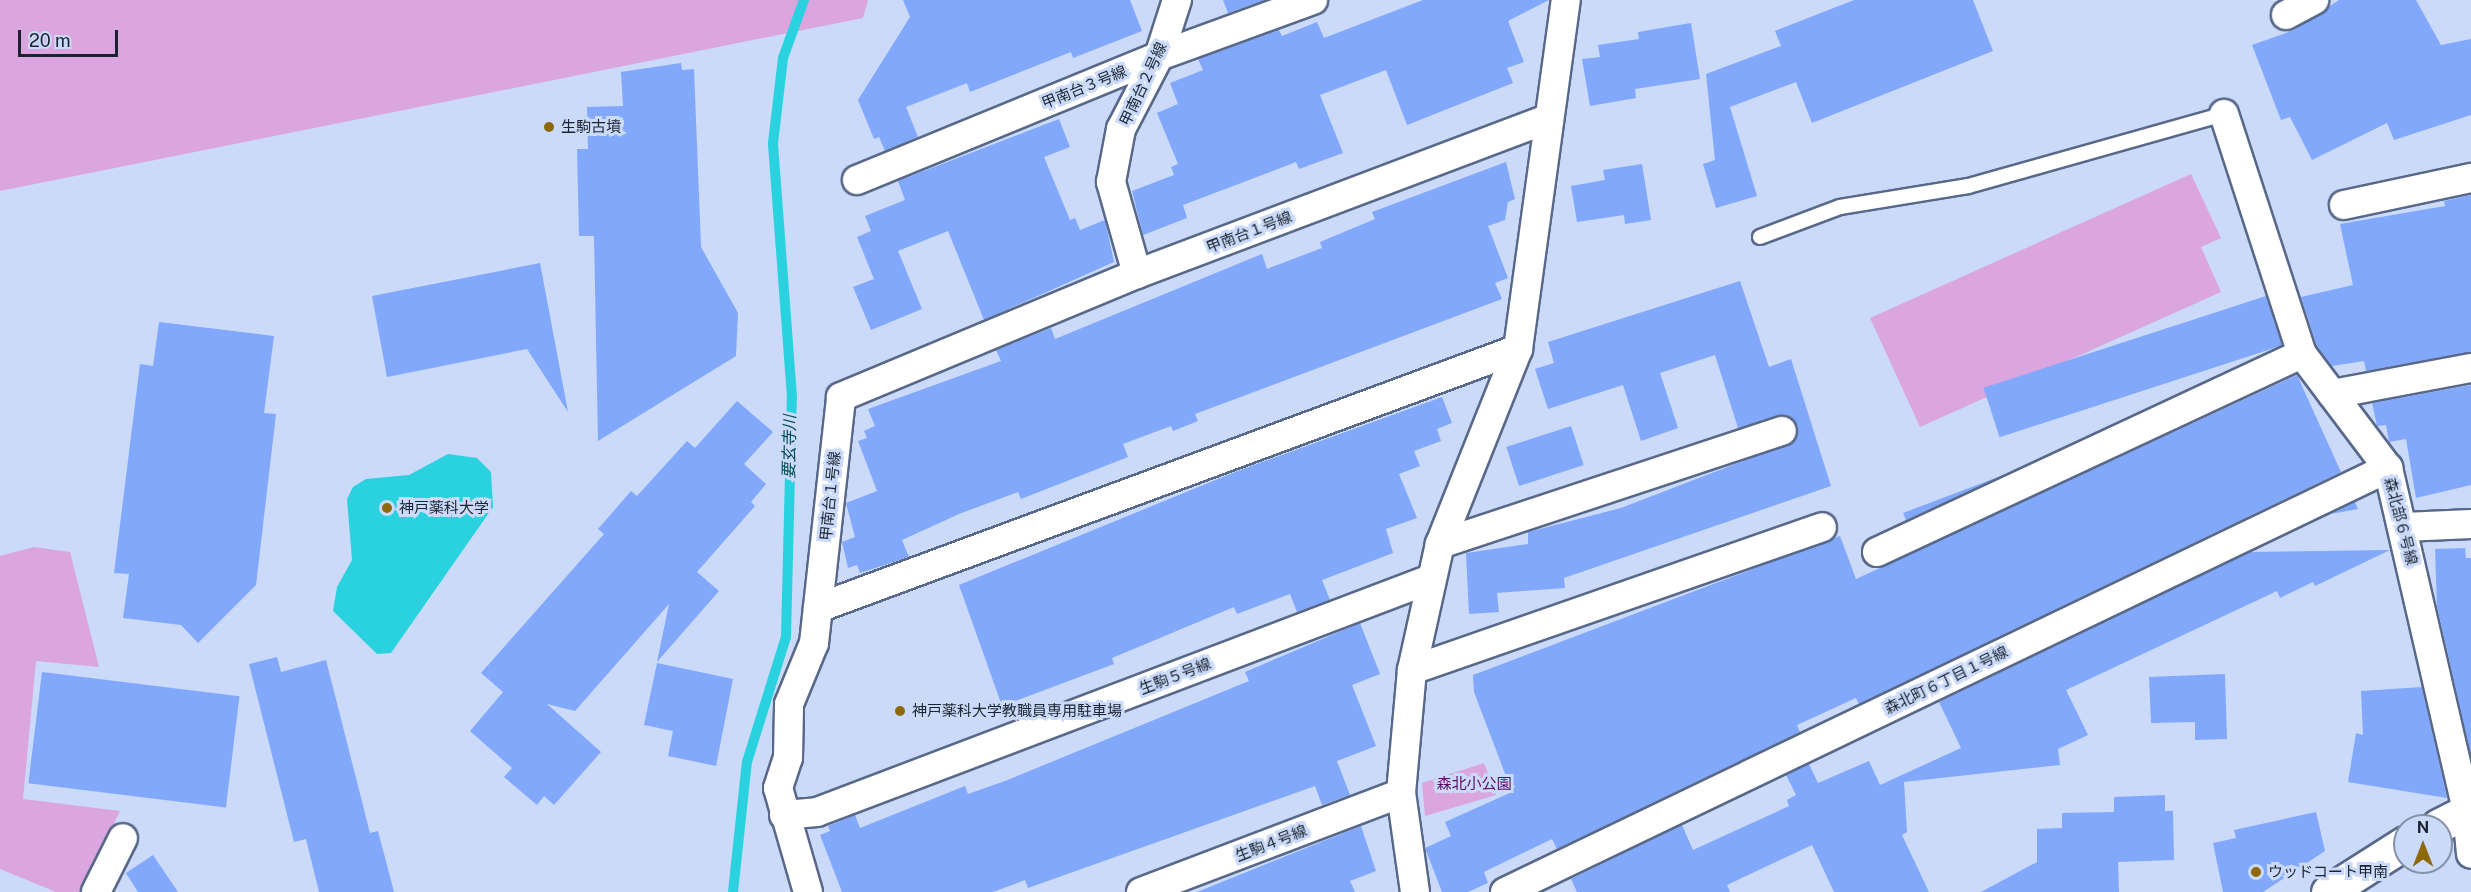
<!DOCTYPE html>
<meta charset="utf-8">
<style>
body{margin:0}
#map{position:relative;width:2471px;height:892px;overflow:hidden;background:#cadaf8;font-family:"Public Sans","Noto Sans JP",sans-serif}
div>[style]{position:absolute}
.green>*{inset:0;background:#dba5df}
.water>*{inset:0;background:#2ad1df}
.stream>*{height:10px;margin:-5px;padding:0 5px;transform-origin:5px;border-radius:5px;background:#2ad1df}
.building>*{inset:0;background:#81a8fa;transform-origin:0 0}
.roads{filter:drop-shadow(2px 0 #586889) drop-shadow(-2px 0 #586889) drop-shadow(0 2px #586889) drop-shadow(0 -2px #586889)}
.service>*{height:14px;margin:-7px;padding:0 7px;transform-origin:7px;border-radius:7px;background:#fff}
.minor>*{height:28px;margin:-14px;padding:0 14px;transform-origin:14px;border-radius:14px;background:#fff}
.tertiary>*{height:33px;margin:-16.5px;padding:0 16.5px;transform-origin:16.5px;border-radius:16.5px;background:#fff}
.dots>*{width:16px;height:16px;translate:-50% -50%;box-sizing:border-box;border:3px solid #cadaf8;border-radius:50%}
span{translate:-50% -50%;white-space:nowrap;text-align:center;line-height:1.15;-webkit-text-stroke:6px #cadaf8;paint-order:stroke}
.street-label{font-size:15px;color:#1c2330}
.poi-label{font-size:15px;color:#1c2330}
.left{translate:0 -50%;text-align:left}
.park-label{font-size:15px;color:#5f0867}
.water-label{font-size:16px;color:#014a50;font-style:italic}
.north{position:absolute;left:2393px;top:814px;width:60px;height:60px;box-sizing:border-box;background:#cadaf8;border:2px solid #8491a8;border-radius:50%;rotate:0deg;font-size:16px;font-weight:700;line-height:24px;text-align:center;color:#1c2330}
.north::after{content:'';display:block;margin:auto;width:21px;height:27px;background:#8d690b;clip-path:polygon(50% 0,100% 100%,50% 72%,0 100%)}
.scale{position:absolute;left:18px;top:30px;width:100px;height:27px;box-sizing:border-box;border:3px solid #1c2330;border-top:0;padding-left:8px;font-size:18px;line-height:21px;white-space:nowrap;color:#1c2330;-webkit-text-stroke:4px #cadaf8;paint-order:stroke}
</style>
<div id="map">
<div class="green">
<i style="clip-path:polygon(0 0,868px 0,863px 18px,0 191px)"></i>
<i style="clip-path:polygon(2191px 174px,2221px 238px,2201px 247px,2221px 292px,1920px 427px,1870px 318px)"></i>
<i style="clip-path:polygon(34px 547px,70px 552px,99px 667px,36px 661px,23px 799px,120px 811px,81px 892px,56px 892px,0 869px,0 556px)"></i>
<i style="clip-path:polygon(1484px 763px,1496px 795px,1425px 816px,1422px 783px)"></i>
</div>
<div class="water">
<i style="clip-path:polygon(448px 454px,477px 458px,491px 472px,493px 507px,391px 653px,377px 654px,333px 611px,337px 587px,352px 560px,347px 499px,353px 487px,366px 479px,409px 475px)"></i>
</div>
<div class="stream">
<i style="left:733px;top:892px;width:131px;rotate:-83.9deg"></i>
<i style="left:747px;top:762px;width:131px;rotate:-72.7deg"></i>
<i style="left:786px;top:637px;width:240px;rotate:-88.6deg"></i>
<i style="left:792px;top:397px;width:255px;rotate:-94.3deg"></i>
<i style="left:773px;top:143px;width:86px;rotate:-83.3deg"></i>
<i style="left:783px;top:58px;width:62px;rotate:-70.1deg"></i>
</div>
<div class="building">
<i style="clip-path:polygon(903px 0,1130px 0,1142px 31px,1073px 58px,1071px 52px,970px 92px,967px 83px,906px 107px,918px 137px,885px 151px,879px 137px,874px 139px,858px 100px,910px 17px)"></i>
<i style="clip-path:polygon(1223px 0,1265px 0,1228px 13px)"></i>
<i style="clip-path:polygon(1423px 0,1549px 0,1508px 21px,1524px 62px,1507px 68px,1513px 83px,1407px 125px,1386px 70px,1320px 95px,1343px 153px,1299px 169px,1296px 162px,1183px 205px,1187px 218px,1143px 235px,1132px 191px,1174px 175px,1171px 167px,1178px 164px,1157px 113px,1178px 104px,1170px 83px,1203px 70px,1198px 59px,1279px 30px,1282px 36px,1317px 22px,1324px 38px)"></i>
<i style="clip-path:polygon(1854px 0,1973px 0,1993px 51px,1812px 123px,1796px 82px,1730px 107px,1757px 196px,1716px 208px,1703px 164px,1715px 160px,1706px 74px,1781px 46px,1775px 31px)"></i>
<i style="clip-path:polygon(2339px 0,2416px 0,2441px 45px,2471px 39px,2471px 115px,2394px 140px,2387px 123px,2312px 160px,2290px 117px,2281px 120px,2252px 45px,2294px 30px)"></i>
<i style="clip-path:polygon(1691px 23px,1700px 79px,1635px 89px,1636px 98px,1590px 106px,1582px 59px,1600px 57px,1598px 45px,1639px 39px,1638px 32px)"></i>
<i style="clip-path:polygon(681px 63px,682px 70px,694px 69px,701px 247px,738px 313px,736px 356px,598px 441px,594px 236px,579px 236px,577px 149px,588px 149px,587px 107px,623px 106px,621px 72px)"></i>
<i style="clip-path:polygon(1059px 119px,1070px 147px,1044px 157px,1070px 220px,1075px 218px,1080px 230px,1105px 220px,1114px 262px,984px 320px,948px 231px,898px 251px,922px 309px,871px 330px,853px 287px,874px 279px,857px 237px,871px 231px,865px 216px,905px 200px,898px 181px)"></i>
<i style="clip-path:polygon(1506px 162px,1515px 199px,1508px 202px,1505px 220px,1488px 226px,1508px 278px,1495px 283px,1502px 299px,1195px 414px,1198px 421px,1173px 431px,1171px 426px,1123px 444px,1128px 457px,1021px 499px,1018px 492px,959px 514px,902px 540px,909px 557px,860px 573px,857px 565px,848px 568px,842px 542px,855px 537px,846px 503px,877px 491px,858px 441px,867px 438px,864px 431px,875px 426px,868px 409px,1001px 361px,996px 350px,1051px 328px,1055px 339px,1262px 254px,1267px 269px,1322px 248px,1320px 242px,1375px 219px,1372px 212px)"></i>
<i style="clip-path:polygon(1642px 164px,1651px 220px,1625px 224px,1624px 215px,1577px 222px,1571px 186px,1605px 180px,1603px 170px)"></i>
<i style="clip-path:polygon(2471px 195px,2471px 352px,2366px 371px,2364px 361px,2332px 366px,2317px 346px,2301px 297px,2353px 285px,2340px 224px,2445px 206px,2444px 201px)"></i>
<i style="clip-path:polygon(540px 263px,568px 412px,527px 349px,387px 377px,372px 296px)"></i>
<i style="clip-path:polygon(1740px 281px,1769px 367px,1791px 359px,1831px 486px,1564px 578px,1565px 588px,1497px 593px,1499px 612px,1469px 614px,1466px 553px,1528px 544px,1528px 532px,1621px 508px,1795px 441px,1798px 426px,1786px 415px,1738px 428px,1715px 355px,1660px 373px,1678px 428px,1641px 441px,1623px 385px,1548px 409px,1535px 369px,1554px 363px,1548px 342px)"></i>
<i style="left:2266px;top:296px;width:52px;height:297px;rotate:72deg"></i>
<i style="clip-path:polygon(159px 322px,274px 336px,264px 413px,276px 414px,256px 585px,198px 643px,181px 625px,123px 618px,129px 574px,114px 573px,140px 364px,153px 366px)"></i>
<i style="clip-path:polygon(2297px 375px,2341px 472px,1859px 704px,1856px 698px,1797px 725px,1800px 732px,1557px 849px,1552px 839px,1484px 872px,1488px 883px,1468px 892px,1442px 892px,1425px 848px,1451px 836px,1445px 822px,1512px 792px,1474px 692px,1473px 675px,1840px 536px,1856px 579px)"></i>
<i style="clip-path:polygon(2471px 385px,2471px 485px,2416px 498px,2406px 439px,2389px 442px,2386px 425px,2377px 426px,2372px 403px)"></i>
<i style="clip-path:polygon(1442px 397px,1452px 423px,1437px 429px,1441px 441px,1414px 451px,1420px 466px,1399px 474px,1417px 518px,1386px 529px,1393px 553px,1322px 580px,1330px 600px,1297px 612px,1290px 594px,1237px 614px,1234px 607px,1112px 658px,1114px 664px,1002px 706px,959px 585px,1235px 472px)"></i>
<i style="clip-path:polygon(737px 401px,773px 432px,744px 464px,766px 484px,751px 502px,755px 506px,697px 572px,719px 591px,657px 662px,669px 604px,575px 711px,547px 704px,601px 752px,554px 805px,544px 796px,537px 805px,504px 777px,512px 768px,470px 731px,503px 692px,481px 673px,604px 534px,598px 529px,631px 491px,637px 496px,687px 441px,695px 448px)"></i>
<i style="left:1571px;top:426px;width:41px;height:68px;rotate:72deg"></i>
<i style="clip-path:polygon(2006px 474px,1906px 520px,1903px 513px)"></i>
<i style="clip-path:polygon(2355px 502px,2358px 509px,2331px 514px)"></i>
<i style="clip-path:polygon(2465px 548px,2466px 558px,2471px 558px,2471px 755px,2437px 606px,2435px 549px)"></i>
<i style="clip-path:polygon(2390px 550px,2315px 586px,2313px 582px,2280px 598px,2277px 591px,2066px 690px,2088px 735px,2058px 749px,2060px 765px,1904px 782px,1907px 832px,1902px 835px,1929px 892px,1834px 892px,1812px 845px,1727px 885px,1730px 892px,1577px 892px,1571px 879px,1682px 825px,1693px 850px,1789px 806px,1787px 800px,1796px 795px,1786px 775px,1809px 764px,1818px 783px,1869px 761px,1880px 785px,1961px 748px,1939px 702px,2250px 552px)"></i>
<i style="clip-path:polygon(1360px 623px,1380px 674px,1352px 685px,1376px 746px,1337px 761px,1350px 795px,1322px 805px,1315px 786px,1028px 888px,1025px 880px,993px 892px,842px 892px,820px 835px,830px 831px,828px 826px,855px 815px,860px 828px,965px 786px,968px 794px,1005px 781px,1249px 681px,1245px 672px)"></i>
<i style="clip-path:polygon(277px 657px,281px 672px,326px 660px,370px 833px,378px 831px,394px 892px,319px 892px,306px 839px,294px 842px,249px 664px)"></i>
<i style="clip-path:polygon(657px 663px,733px 679px,716px 766px,668px 756px,673px 731px,644px 725px)"></i>
<i style="left:42px;top:672px;width:199px;height:112px;rotate:7deg"></i>
<i style="clip-path:polygon(2225px 674px,2227px 739px,2195px 740px,2195px 722px,2151px 723px,2149px 677px)"></i>
<i style="clip-path:polygon(2422px 687px,2447px 798px,2348px 782px,2356px 733px,2363px 735px,2361px 691px)"></i>
<i style="clip-path:polygon(2165px 795px,2165px 811px,2173px 811px,2174px 860px,2118px 862px,2119px 892px,1981px 892px,2037px 862px,2037px 829px,2062px 828px,2062px 813px,2114px 812px,2114px 797px)"></i>
<i style="clip-path:polygon(2316px 812px,2325px 851px,2263px 892px,2223px 892px,2213px 843px,2236px 838px,2234px 830px)"></i>
<i style="clip-path:polygon(1361px 826px,1376px 871px,1350px 881px,1355px 892px,1197px 892px)"></i>
<i style="clip-path:polygon(153px 855px,178px 892px,138px 892px,126px 873px)"></i>
</div>
<div class="roads">
<div class="service">
<i style="left:1760px;top:237px;width:85px;rotate:-20.6deg"></i>
<i style="left:1840px;top:207px;width:130px;rotate:-9.3deg"></i>
<i style="left:1968px;top:186px;width:266px;rotate:-15.7deg"></i>
</div>
<div class="minor">
<i style="left:2286px;top:15px;width:32px;rotate:-28deg"></i>
<i style="left:2224px;top:114px;width:252px;rotate:72deg"></i>
<i style="left:2302px;top:354px;width:143px;rotate:53deg"></i>
<i style="left:2388px;top:468px;width:352px;rotate:77deg"></i>
<i style="left:2467px;top:811px;width:43px;rotate:84.7deg"></i>
<i style="left:857px;top:180px;width:326px;rotate:-22.3deg"></i>
<i style="left:1159px;top:56px;width:164px;rotate:-20deg"></i>
<i style="left:2344px;top:205px;width:130px;rotate:-12deg"></i>
<i style="left:1137px;top:274px;width:96px;rotate:-105.8deg"></i>
<i style="left:1111px;top:182px;width:54px;rotate:-79.3deg"></i>
<i style="left:1121px;top:129px;width:82px;rotate:-62.5deg"></i>
<i style="left:1159px;top:56px;width:59px;rotate:-72.2deg"></i>
<i style="left:2332px;top:394px;width:141px;rotate:-10.6deg"></i>
<i style="left:2404px;top:527px;width:67px;rotate:-2.6deg"></i>
<i style="left:1440px;top:544px;width:360px;rotate:-18.3deg"></i>
<i style="left:1877px;top:552px;width:469px;rotate:-25deg"></i>
<i style="left:818px;top:608px;width:746px;rotate:-20.3deg"></i>
<i style="left:1412px;top:670px;width:434px;rotate:-19.2deg"></i>
<i style="left:784px;top:815px;width:33px;rotate:-5deg"></i>
<i style="left:817px;top:812px;width:654px;rotate:-20.79deg"></i>
<i style="left:96px;top:892px;width:60px;rotate:-63.4deg"></i>
<i style="left:808px;top:892px;width:108px;rotate:-106.1deg"></i>
<i style="left:778px;top:788px;width:32px;rotate:-72deg"></i>
<i style="left:788px;top:758px;width:54px;rotate:-88.9deg"></i>
<i style="left:789px;top:704px;width:66px;rotate:-67.7deg"></i>
<i style="left:814px;top:643px;width:247px;rotate:-83.7deg"></i>
<i style="left:841px;top:397px;width:321px;rotate:-22.6deg"></i>
<i style="left:1137px;top:274px;width:439px;rotate:-20.7deg"></i>
<i style="left:1141px;top:892px;width:278px;rotate:-20.8deg"></i>
<i style="left:1415px;top:892px;width:100px;rotate:-98deg"></i>
<i style="left:1401px;top:793px;width:123px;rotate:-84.9deg"></i>
<i style="left:1412px;top:670px;width:129px;rotate:-77.5deg"></i>
<i style="left:1440px;top:544px;width:210px;rotate:-68.2deg"></i>
<i style="left:1518px;top:349px;width:352px;rotate:-82.2deg"></i>
<i style="left:1505px;top:892px;width:980px;rotate:-25.65deg"></i>
</div>
<div class="tertiary">
<i style="left:2438px;top:826px;width:37px;rotate:-27deg"></i>
<i style="left:2328px;top:892px;width:91px;rotate:-32.5deg"></i>
</div>
</div>
<div class="dots">
<i style="left:549px;top:127px;background:#8d690b"></i>
<i style="left:387px;top:508px;background:#8d690b"></i>
<i style="left:900px;top:711px;background:#8d690b"></i>
<i style="left:2256px;top:872px;background:#8d690b"></i>
</div>
<div class="street-label">
<span style="left:1143px;top:84px;rotate:-65deg">甲南台２号線</span>
<span style="left:1084px;top:87px;rotate:-22deg">甲南台３号線</span>
<span style="left:1249px;top:232px;rotate:-21deg">甲南台１号線</span>
<span style="left:830px;top:496px;rotate:-84deg">甲南台１号線</span>
<span style="left:2401px;top:521px;rotate:75deg">森北部６号線</span>
<span style="left:1175px;top:676px;rotate:-21deg">生駒５号線</span>
<span style="left:1946px;top:680px;rotate:-26deg">森北町６丁目１号線</span>
<span style="left:1271px;top:843px;rotate:-21deg">生駒４号線</span>
</div>
<div class="poi-label">
<span class="left" style="left:561px;top:127px">生駒古墳</span>
<span class="left" style="left:399px;top:508px">神戸薬科大学</span>
<span class="left" style="left:912px;top:711px">神戸薬科大学教職員専用駐車場</span>
<span class="left" style="left:2268px;top:872px">ウッドコート甲南</span>
</div>
<div class="park-label">
<span style="left:1474px;top:784px">森北小公園</span>
</div>
<div class="water-label">
<span style="left:790px;top:447px;rotate:-89deg">要玄寺川</span>
</div>
<div class="north">N</div>
<div class="scale">20 m</div>
</div>
